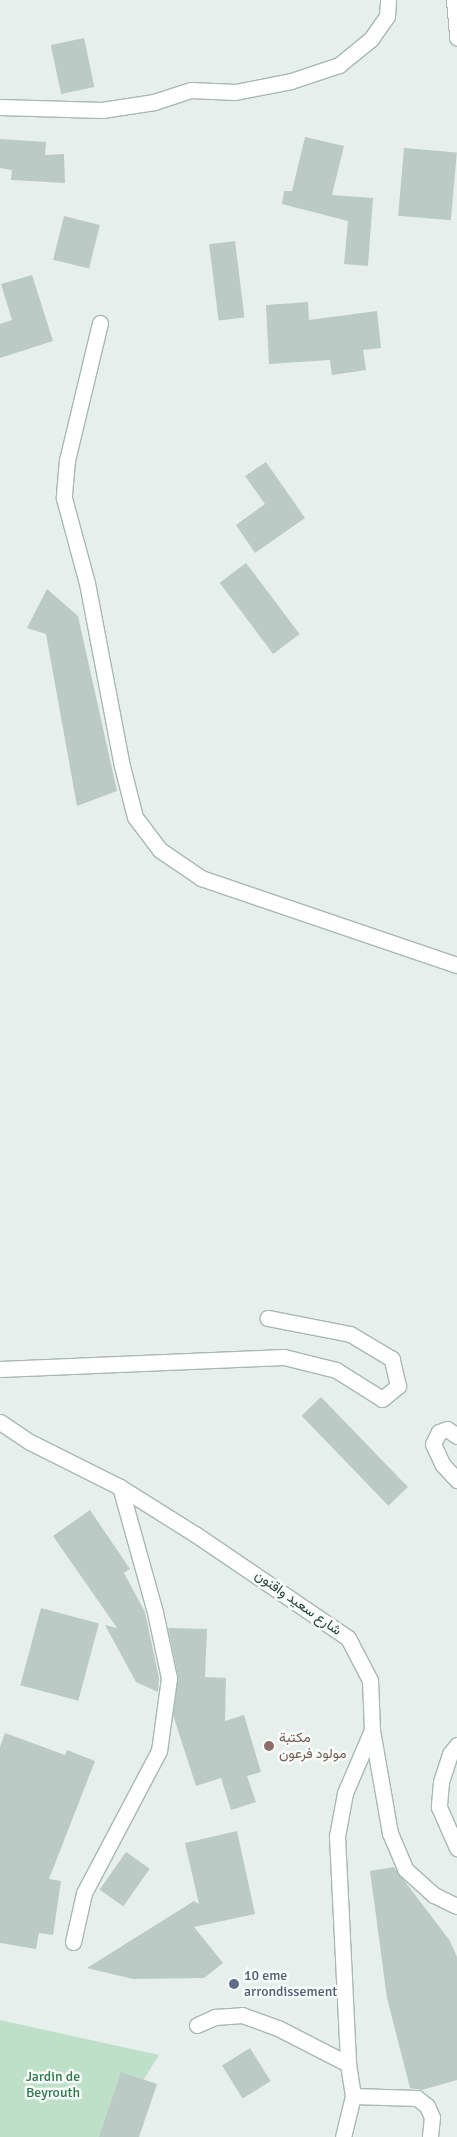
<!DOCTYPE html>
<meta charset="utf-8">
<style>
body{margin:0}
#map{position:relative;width:457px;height:2137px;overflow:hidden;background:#e6efeb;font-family:Signika,Vazirmatn,sans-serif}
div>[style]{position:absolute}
.green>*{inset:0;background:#bfe0c8}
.building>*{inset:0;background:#bbcac4;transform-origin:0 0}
.roads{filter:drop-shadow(1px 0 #a8b8b2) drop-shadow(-1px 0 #a8b8b2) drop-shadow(0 1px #a8b8b2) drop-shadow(0 -1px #a8b8b2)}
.minor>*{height:15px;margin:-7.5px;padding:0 7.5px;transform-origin:7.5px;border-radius:7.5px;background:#fff}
.dots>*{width:14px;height:14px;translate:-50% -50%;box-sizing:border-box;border:2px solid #f7fbf9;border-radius:50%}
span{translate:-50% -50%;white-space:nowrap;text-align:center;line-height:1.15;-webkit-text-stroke:5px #f7fbf9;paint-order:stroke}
.street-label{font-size:14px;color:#24423a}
.education-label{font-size:14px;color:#785e54}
.left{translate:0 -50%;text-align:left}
.service-label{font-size:14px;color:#4e5e75}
.park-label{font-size:14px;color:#2d7a4b}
</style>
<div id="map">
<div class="green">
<i style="clip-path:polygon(0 2020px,159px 2055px,118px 2120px,112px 2137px,0 2137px)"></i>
</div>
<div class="building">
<i style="left:84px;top:38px;width:50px;height:34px;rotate:78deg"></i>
<i style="clip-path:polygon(305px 137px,344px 146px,332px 195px,373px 198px,368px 266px,344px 264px,348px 221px,282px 204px,284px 191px,292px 191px)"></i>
<i style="clip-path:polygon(0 139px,46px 142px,45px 155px,64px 154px,65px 183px,11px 180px,12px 170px,0 168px)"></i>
<i style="left:404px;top:148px;width:53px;height:68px;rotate:5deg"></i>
<i style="left:64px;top:216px;width:37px;height:45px;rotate:14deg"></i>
<i style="left:235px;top:241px;width:77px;height:26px;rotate:83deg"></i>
<i style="clip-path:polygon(32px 275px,53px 341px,0 358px,0 324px,12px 320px,1px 284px)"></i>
<i style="clip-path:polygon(308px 302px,309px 320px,377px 311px,381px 348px,363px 350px,366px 370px,332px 375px,330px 360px,269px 364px,266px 305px)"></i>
<i style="clip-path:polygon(266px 462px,305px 518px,255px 553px,236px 525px,265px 504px,245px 476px)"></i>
<i style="left:246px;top:563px;width:89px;height:33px;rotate:53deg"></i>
<i style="clip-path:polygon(47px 589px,78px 616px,117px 791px,77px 806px,46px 634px,27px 628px)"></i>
<i style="left:321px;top:1397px;width:125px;height:27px;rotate:46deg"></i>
<i style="clip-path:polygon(90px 1510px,130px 1569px,124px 1573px,145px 1612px,159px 1678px,158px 1692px,136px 1682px,105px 1625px,117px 1628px,53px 1536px)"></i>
<i style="left:41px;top:1608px;width:60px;height:80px;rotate:15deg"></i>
<i style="clip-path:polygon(168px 1628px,207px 1629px,205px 1677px,226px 1678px,225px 1721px,244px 1715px,261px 1772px,247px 1776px,256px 1802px,231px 1810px,221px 1778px,196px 1786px,173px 1715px,178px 1676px)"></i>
<i style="clip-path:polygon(5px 1733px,65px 1755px,67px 1750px,95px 1761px,49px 1879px,61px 1881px,53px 1935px,39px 1933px,36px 1949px,0 1943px,0 1747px)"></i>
<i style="clip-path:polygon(237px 1831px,255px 1914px,194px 1927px,223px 1963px,204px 1978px,133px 1979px,87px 1968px,194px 1901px,199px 1904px,185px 1843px)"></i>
<i style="left:126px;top:1852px;width:29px;height:46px;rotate:35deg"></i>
<i style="clip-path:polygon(394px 1867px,450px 1941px,457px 1957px,457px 2080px,422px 2090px,410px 2088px,387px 1998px,370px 1871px)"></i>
<i style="left:250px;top:2048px;width:39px;height:33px;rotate:58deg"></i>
<i style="clip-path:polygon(121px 2072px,157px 2084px,139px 2137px,99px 2137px)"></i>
</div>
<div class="roads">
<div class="minor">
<i style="left:454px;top:0;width:38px;rotate:85deg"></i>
<i style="left:0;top:107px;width:102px;rotate:1.7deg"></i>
<i style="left:102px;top:110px;width:53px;rotate:-8.7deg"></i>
<i style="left:154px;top:102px;width:39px;rotate:-18deg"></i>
<i style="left:191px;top:90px;width:44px;rotate:2.6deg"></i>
<i style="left:235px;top:92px;width:57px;rotate:-11.1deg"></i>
<i style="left:291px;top:81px;width:51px;rotate:-18.4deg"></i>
<i style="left:339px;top:65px;width:41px;rotate:-39.1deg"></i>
<i style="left:371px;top:39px;width:28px;rotate:-55deg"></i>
<i style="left:387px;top:16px;width:16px;rotate:-86deg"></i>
<i style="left:100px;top:323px;width:141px;rotate:103.5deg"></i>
<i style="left:67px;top:460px;width:38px;rotate:95deg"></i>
<i style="left:64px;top:498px;width:88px;rotate:74.9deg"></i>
<i style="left:87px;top:583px;width:186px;rotate:79.2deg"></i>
<i style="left:122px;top:766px;width:53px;rotate:75.7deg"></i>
<i style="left:135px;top:817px;width:41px;rotate:52.9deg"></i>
<i style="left:160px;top:850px;width:50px;rotate:34.3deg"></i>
<i style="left:201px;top:878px;width:270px;rotate:18.8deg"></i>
<i style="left:0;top:1369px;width:284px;rotate:-2.4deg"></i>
<i style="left:284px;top:1357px;width:54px;rotate:14deg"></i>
<i style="left:336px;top:1370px;width:54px;rotate:32.2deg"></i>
<i style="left:382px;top:1399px;width:21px;rotate:-39deg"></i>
<i style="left:398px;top:1386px;width:28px;rotate:-103deg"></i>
<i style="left:392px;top:1359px;width:49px;rotate:-149.2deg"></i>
<i style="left:350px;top:1334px;width:84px;rotate:-169deg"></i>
<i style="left:0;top:1422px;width:36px;rotate:34deg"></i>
<i style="left:30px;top:1442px;width:101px;rotate:26.6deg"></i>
<i style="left:120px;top:1487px;width:89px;rotate:32.1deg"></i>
<i style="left:195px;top:1534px;width:185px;rotate:34.2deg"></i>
<i style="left:348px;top:1638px;width:47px;rotate:62.4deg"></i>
<i style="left:370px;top:1680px;width:50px;rotate:87.7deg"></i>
<i style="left:372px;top:1730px;width:69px;rotate:113.2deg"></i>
<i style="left:345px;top:1793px;width:44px;rotate:100.5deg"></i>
<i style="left:337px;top:1836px;width:228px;rotate:87.2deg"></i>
<i style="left:457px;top:1436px;width:12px;rotate:-145deg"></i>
<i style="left:447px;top:1429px;width:9px;rotate:159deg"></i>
<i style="left:439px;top:1432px;width:13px;rotate:117deg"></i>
<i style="left:433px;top:1444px;width:23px;rotate:65deg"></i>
<i style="left:443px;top:1465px;width:21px;rotate:47deg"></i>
<i style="left:372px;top:1730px;width:105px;rotate:80.1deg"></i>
<i style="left:390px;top:1833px;width:39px;rotate:67deg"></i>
<i style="left:405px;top:1869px;width:39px;rotate:42deg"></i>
<i style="left:434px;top:1895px;width:25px;rotate:26deg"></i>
<i style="left:457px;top:1745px;width:11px;rotate:128deg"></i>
<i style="left:450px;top:1754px;width:29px;rotate:108deg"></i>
<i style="left:441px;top:1782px;width:25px;rotate:95deg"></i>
<i style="left:439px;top:1807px;width:45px;rotate:66.3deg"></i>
<i style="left:73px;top:1942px;width:50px;rotate:-77.3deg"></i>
<i style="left:84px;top:1893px;width:161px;rotate:-62.2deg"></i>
<i style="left:159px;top:1751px;width:74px;rotate:-82.2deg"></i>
<i style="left:169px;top:1678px;width:67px;rotate:-102deg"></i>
<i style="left:155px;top:1612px;width:130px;rotate:-105.6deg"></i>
<i style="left:197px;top:2025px;width:20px;rotate:-24deg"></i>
<i style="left:215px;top:2017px;width:27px;rotate:-4deg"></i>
<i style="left:242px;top:2015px;width:38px;rotate:20deg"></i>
<i style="left:278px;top:2028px;width:79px;rotate:27.2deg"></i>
<i style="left:348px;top:2064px;width:32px;rotate:81deg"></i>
<i style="left:353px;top:2096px;width:42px;rotate:103.7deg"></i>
<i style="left:353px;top:2096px;width:64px;rotate:1.8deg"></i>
<i style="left:417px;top:2098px;width:13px;rotate:39deg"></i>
<i style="left:427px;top:2106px;width:12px;rotate:66deg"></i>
<i style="left:432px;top:2117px;width:20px;rotate:96deg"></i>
</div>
</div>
<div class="dots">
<i style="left:269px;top:1746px;background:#8d6e63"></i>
<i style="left:234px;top:1984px;background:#5c6f8a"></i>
</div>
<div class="street-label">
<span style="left:298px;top:1603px;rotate:35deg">شارع سعيد واقنون</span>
</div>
<div class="education-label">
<span class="left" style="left:279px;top:1746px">مكتبة<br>مولود فرعون</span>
</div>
<div class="service-label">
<span class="left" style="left:244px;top:1984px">10 eme<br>arrondissement</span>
</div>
<div class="park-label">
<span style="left:53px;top:2085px">Jardin de<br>Beyrouth</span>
</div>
</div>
